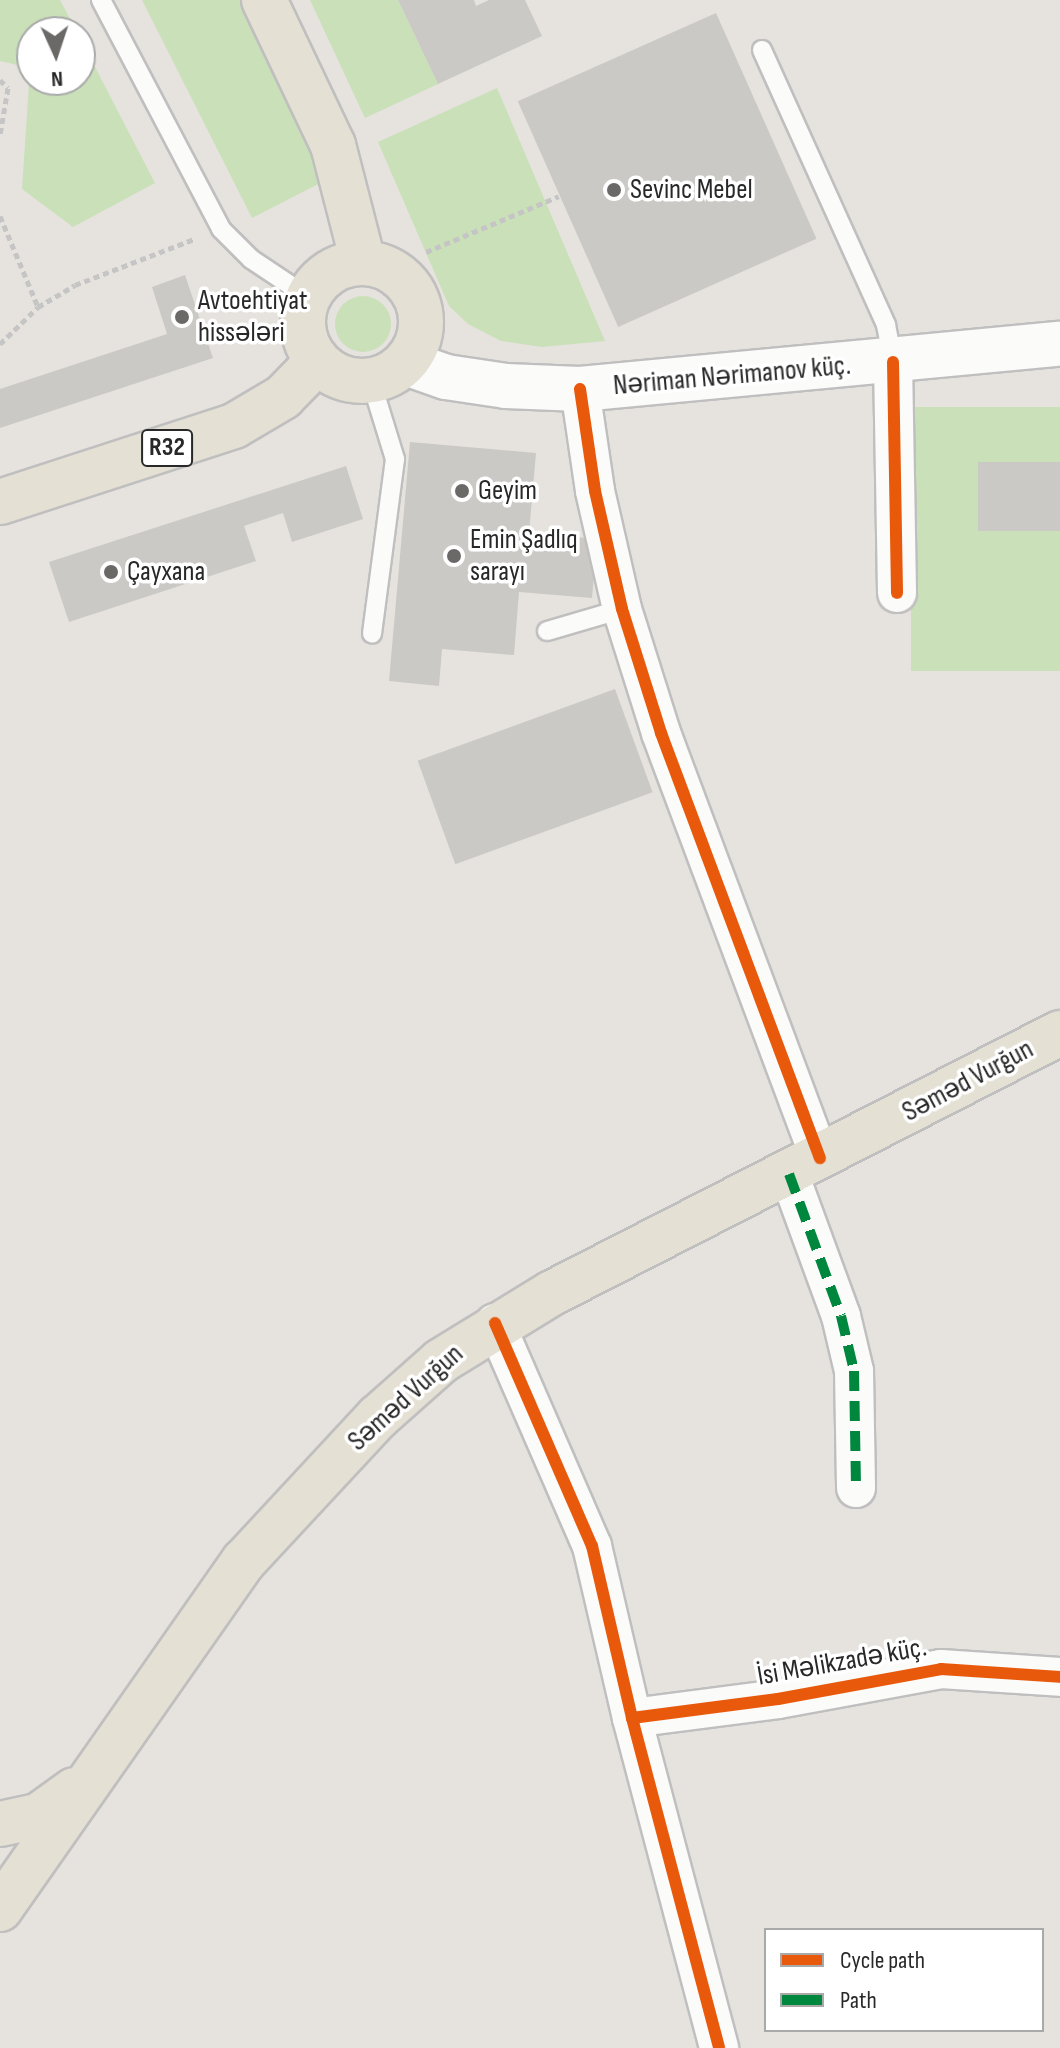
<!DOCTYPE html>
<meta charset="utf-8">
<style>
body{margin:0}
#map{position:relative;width:1060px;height:2048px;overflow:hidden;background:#e6e3de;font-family:"Sofia Sans Condensed",sans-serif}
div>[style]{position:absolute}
.green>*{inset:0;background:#c9e0b9;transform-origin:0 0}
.round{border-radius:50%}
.building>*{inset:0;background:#cbc9c5;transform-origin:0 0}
.path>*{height:5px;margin-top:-2.5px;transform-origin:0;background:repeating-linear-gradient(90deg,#c6c5c5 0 6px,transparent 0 10px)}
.roads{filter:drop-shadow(2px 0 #c0bfbf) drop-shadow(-2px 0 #c0bfbf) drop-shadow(0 2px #c0bfbf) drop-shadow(0 -2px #c0bfbf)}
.service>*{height:18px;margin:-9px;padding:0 9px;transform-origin:9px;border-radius:9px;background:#fbfbfa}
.minor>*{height:38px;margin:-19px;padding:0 19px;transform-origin:19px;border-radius:19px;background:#fbfbfa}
.secondary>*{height:44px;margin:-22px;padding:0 22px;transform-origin:22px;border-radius:22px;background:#fbfbfa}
.primary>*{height:44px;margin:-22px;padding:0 22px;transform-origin:22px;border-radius:22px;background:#e4e0d4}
.primary>.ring{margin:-22px;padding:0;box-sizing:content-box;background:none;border:44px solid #e4e0d4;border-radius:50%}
.quiet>*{height:10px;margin-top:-5px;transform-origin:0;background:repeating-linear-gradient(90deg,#00873e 0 20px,transparent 0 30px)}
.cycleway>*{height:12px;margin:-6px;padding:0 6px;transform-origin:6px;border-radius:6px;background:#e8590c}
.dots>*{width:22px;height:22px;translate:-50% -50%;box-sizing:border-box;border:4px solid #fff;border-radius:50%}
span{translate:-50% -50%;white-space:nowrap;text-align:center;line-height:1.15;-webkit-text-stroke:7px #fff;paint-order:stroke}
.shield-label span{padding:2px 6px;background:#fff;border:2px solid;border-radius:6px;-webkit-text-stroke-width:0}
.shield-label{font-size:26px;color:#282828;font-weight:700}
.poi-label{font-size:28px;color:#282828}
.left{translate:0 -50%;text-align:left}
.street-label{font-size:28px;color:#282828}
.legend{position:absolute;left:764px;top:1928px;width:280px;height:104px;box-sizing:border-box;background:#fff;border:2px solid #a9a9a9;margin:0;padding:10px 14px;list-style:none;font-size:24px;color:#282828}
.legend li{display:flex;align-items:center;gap:16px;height:40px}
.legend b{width:40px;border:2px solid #a9a9a9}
.north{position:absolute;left:16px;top:16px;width:80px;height:80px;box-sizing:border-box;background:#fff;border:2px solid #a9a9a9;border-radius:50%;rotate:177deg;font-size:22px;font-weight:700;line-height:32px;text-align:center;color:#282828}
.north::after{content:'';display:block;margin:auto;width:28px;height:36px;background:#6a6968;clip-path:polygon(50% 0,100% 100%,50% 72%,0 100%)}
</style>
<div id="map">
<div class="green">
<i style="clip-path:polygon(0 0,60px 0,77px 32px,32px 32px,32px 80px,80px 80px,80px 38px,155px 183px,73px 227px,22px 189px,30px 68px,0 61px)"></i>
<i style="clip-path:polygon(142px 0,240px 0,330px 178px,252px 218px)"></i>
<i style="clip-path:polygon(310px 0,398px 0,438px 84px,365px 118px)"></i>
<i style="clip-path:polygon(497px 88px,605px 341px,542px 347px,501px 341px,468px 324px,449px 306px,378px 142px)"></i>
<i class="round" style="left:335px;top:296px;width:56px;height:56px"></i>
<i style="left:1060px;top:407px;width:264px;height:149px;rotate:90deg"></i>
</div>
<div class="building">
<i style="clip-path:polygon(398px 0,474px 0,476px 6px,489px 0,525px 0,542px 36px,438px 84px)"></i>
<i style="left:716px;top:13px;width:247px;height:217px;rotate:66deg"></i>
<i style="clip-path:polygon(185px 275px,213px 358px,0 428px,0 389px,167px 334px,152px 287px)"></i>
<i style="clip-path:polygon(410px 442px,536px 453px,529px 533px,597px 539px,592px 598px,519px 592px,514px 655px,442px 649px,439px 686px,389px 681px)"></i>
<i style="left:1060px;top:462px;width:69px;height:82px;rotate:90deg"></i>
<i style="clip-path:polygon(346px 466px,363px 519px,292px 542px,283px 513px,244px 526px,256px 561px,69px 622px,49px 562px)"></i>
<i style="left:615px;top:689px;width:110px;height:210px;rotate:70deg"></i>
</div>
<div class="path">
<i style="left:0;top:80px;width:11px;rotate:45deg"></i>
<i style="left:8px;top:88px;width:48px;rotate:99.7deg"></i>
<i style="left:0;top:216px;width:99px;rotate:67.3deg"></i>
<i style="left:426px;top:252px;width:144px;rotate:-22.8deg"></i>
<i style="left:0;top:344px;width:53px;rotate:-44.2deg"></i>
<i style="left:38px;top:307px;width:43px;rotate:-30.7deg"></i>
<i style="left:75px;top:285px;width:128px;rotate:-21.1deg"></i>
</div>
<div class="roads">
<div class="service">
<i style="left:101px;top:0;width:259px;rotate:62.3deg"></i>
<i style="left:221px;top:229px;width:42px;rotate:45deg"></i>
<i style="left:251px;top:259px;width:69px;rotate:33.7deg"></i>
<i style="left:762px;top:50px;width:302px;rotate:65.7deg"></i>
<i style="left:886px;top:325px;width:36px;rotate:79deg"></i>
<i style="left:371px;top:381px;width:82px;rotate:72.9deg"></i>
<i style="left:395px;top:459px;width:176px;rotate:97.5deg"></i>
<i style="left:547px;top:631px;width:78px;rotate:-16.3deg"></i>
</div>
<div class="minor">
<i style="left:893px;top:362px;width:231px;rotate:89deg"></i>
<i style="left:580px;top:389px;width:103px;rotate:81.6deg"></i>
<i style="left:595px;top:491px;width:121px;rotate:77.1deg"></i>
<i style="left:622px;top:609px;width:130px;rotate:72.5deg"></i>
<i style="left:661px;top:733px;width:454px;rotate:69.5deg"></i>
<i style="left:789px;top:1174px;width:151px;rotate:69.9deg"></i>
<i style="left:841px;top:1316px;width:57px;rotate:76.7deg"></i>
<i style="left:854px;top:1371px;width:117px;rotate:89deg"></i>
<i style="left:495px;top:1323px;width:243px;rotate:66.5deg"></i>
<i style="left:592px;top:1546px;width:177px;rotate:76.9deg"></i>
<i style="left:632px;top:1718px;width:341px;rotate:75.2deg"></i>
<i style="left:632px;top:1718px;width:147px;rotate:-7.4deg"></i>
<i style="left:778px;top:1699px;width:166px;rotate:-10.4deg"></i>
<i style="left:941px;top:1669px;width:119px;rotate:3.8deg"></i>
</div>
<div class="secondary">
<i style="left:406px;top:363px;width:42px;rotate:19.3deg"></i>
<i style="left:446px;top:377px;width:61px;rotate:8.5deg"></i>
<i style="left:506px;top:386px;width:74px;rotate:2.3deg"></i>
<i style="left:580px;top:389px;width:482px;rotate:-5.4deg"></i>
</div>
<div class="primary">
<i style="left:264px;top:0;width:161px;rotate:64.6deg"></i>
<i style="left:333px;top:145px;width:121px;rotate:75.6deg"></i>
<i class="ring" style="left:303px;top:263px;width:74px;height:74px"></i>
<i style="left:0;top:502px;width:246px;rotate:-18deg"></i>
<i style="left:234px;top:426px;width:57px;rotate:-30.6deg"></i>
<i style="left:283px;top:397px;width:49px;rotate:-45.8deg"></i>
<i style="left:0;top:1824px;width:39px;rotate:-12deg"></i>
<i style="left:38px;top:1816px;width:44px;rotate:-35.8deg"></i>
<i style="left:0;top:1909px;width:425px;rotate:-55deg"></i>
<i style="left:244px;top:1561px;width:197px;rotate:-47.1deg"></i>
<i style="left:378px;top:1417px;width:84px;rotate:-41.6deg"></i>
<i style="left:441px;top:1361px;width:130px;rotate:-31.5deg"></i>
<i style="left:552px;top:1293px;width:571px;rotate:-27.1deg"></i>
</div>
</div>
<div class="quiet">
<i style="left:789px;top:1174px;width:151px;rotate:69.9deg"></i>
<i style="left:841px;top:1316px;width:57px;rotate:76.7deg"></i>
<i style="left:854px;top:1371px;width:117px;rotate:89deg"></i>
</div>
<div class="cycleway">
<i style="left:893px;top:362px;width:231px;rotate:89deg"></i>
<i style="left:580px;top:389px;width:103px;rotate:81.6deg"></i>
<i style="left:595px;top:491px;width:121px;rotate:77.1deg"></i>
<i style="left:622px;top:609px;width:130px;rotate:72.5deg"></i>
<i style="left:661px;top:733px;width:454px;rotate:69.5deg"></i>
<i style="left:495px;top:1323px;width:243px;rotate:66.5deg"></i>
<i style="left:592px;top:1546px;width:177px;rotate:76.9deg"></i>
<i style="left:632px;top:1718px;width:341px;rotate:75.2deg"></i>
<i style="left:632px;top:1718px;width:147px;rotate:-7.4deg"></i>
<i style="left:778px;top:1699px;width:166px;rotate:-10.4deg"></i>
<i style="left:941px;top:1669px;width:119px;rotate:3.8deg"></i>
</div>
<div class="dots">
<i style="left:614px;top:190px;background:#6a6968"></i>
<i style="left:182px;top:317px;background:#6a6968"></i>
<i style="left:462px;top:491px;background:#6a6968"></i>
<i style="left:454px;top:556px;background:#6a6968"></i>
<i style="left:111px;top:572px;background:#6a6968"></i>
</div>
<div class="shield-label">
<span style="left:167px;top:448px">R32</span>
</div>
<div class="poi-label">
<span class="left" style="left:630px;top:190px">Sevinc Mebel</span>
<span class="left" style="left:198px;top:317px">Avtoehtiyat<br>hissələri</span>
<span class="left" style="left:478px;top:491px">Geyim</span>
<span class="left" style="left:470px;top:556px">Emin Şadlıq<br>sarayı</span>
<span class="left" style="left:127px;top:572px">Çayxana</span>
</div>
<div class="street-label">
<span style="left:732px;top:376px;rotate:-5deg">Nəriman Nərimanov küç.</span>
<span style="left:968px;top:1081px;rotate:-28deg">Səməd Vurğun</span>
<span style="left:406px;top:1398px;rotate:-42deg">Səməd Vurğun</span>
<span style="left:842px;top:1662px;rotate:-10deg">İsi Məlikzadə küç.</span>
</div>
<ul class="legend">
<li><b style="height:10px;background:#e8590c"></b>Cycle path</li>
<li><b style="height:10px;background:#00873e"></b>Path</li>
</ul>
<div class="north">N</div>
</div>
